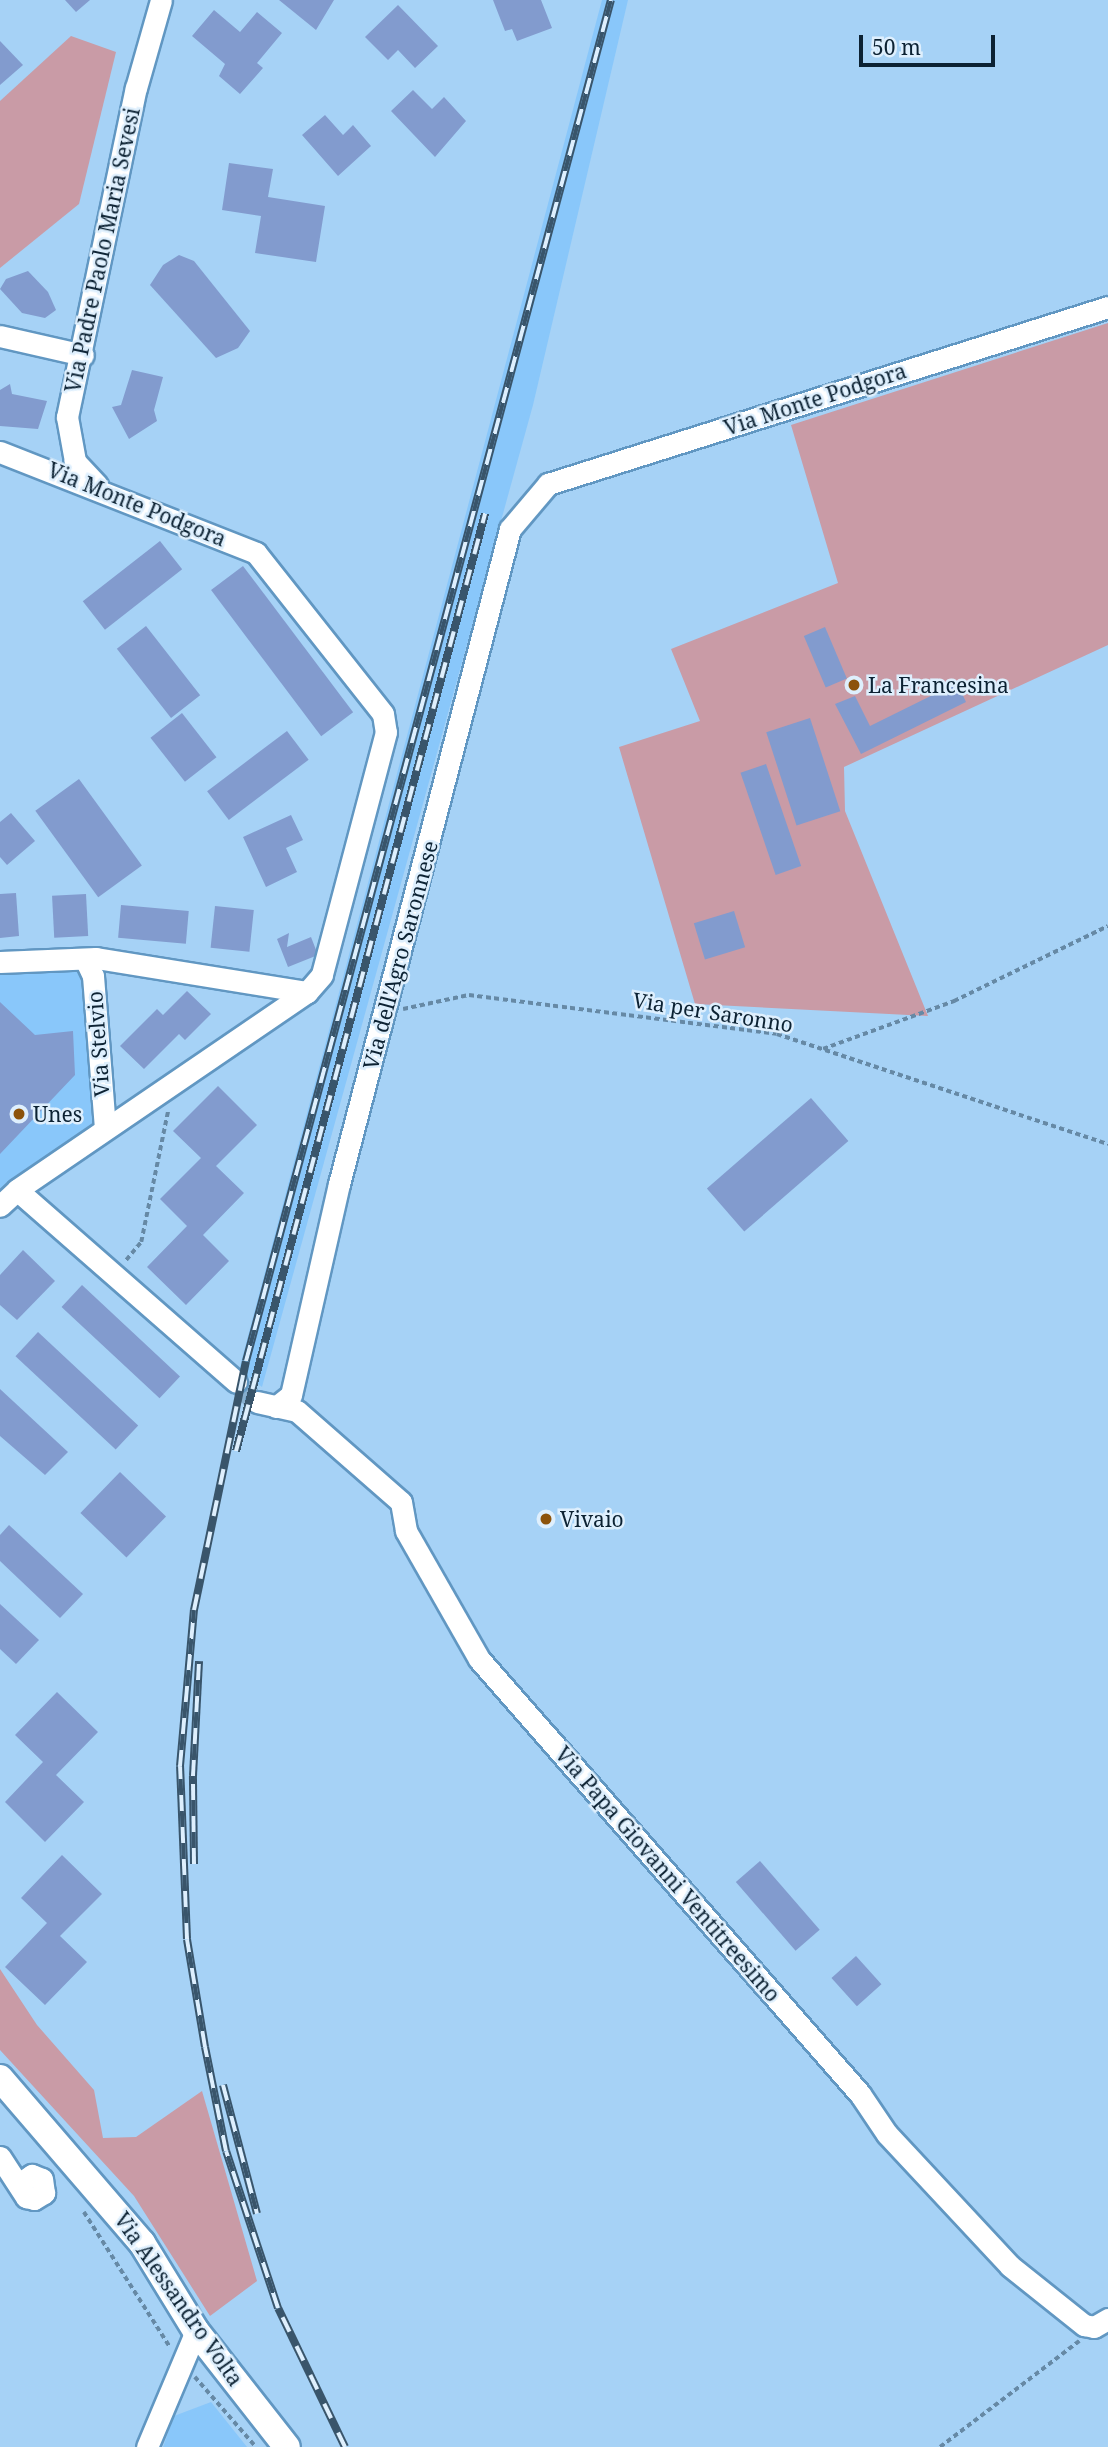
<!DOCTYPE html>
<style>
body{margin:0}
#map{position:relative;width:1108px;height:2447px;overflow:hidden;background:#a6d2f6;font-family:"Noto Serif",serif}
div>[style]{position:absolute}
.built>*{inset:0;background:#89c7fa}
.green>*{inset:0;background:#c99ba6}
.building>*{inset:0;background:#829bce;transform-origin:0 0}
.minor-tunnel>*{height:21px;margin-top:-10.5px;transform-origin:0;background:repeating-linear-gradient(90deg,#87afcf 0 21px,transparent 0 31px)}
.path>*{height:3.5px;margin-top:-1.75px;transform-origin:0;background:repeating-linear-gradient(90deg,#6689a5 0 5px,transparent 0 8.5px)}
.roads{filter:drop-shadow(2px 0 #6197c2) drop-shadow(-2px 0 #6197c2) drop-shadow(0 2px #6197c2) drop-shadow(0 -2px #6197c2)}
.minor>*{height:21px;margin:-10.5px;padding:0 10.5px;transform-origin:10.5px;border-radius:10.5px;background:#fff}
.tertiary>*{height:26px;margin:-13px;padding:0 13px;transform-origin:13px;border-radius:13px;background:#fff}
.rail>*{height:8px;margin-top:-4px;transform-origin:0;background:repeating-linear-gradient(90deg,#deeffd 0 16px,#39556b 0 32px);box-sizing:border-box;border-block:2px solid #39556b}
.dots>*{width:19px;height:19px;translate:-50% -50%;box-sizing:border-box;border:4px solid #deeffd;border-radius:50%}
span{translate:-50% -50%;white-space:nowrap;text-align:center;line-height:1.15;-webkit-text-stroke:5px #deeffd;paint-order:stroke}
.street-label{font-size:21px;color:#0c2233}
.poi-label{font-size:21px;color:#0c2233}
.left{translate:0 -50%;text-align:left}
.scale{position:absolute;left:859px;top:35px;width:136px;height:32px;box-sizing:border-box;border:4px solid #0c2233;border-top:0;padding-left:9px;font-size:21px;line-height:24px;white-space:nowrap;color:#0c2233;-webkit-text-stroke:5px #deeffd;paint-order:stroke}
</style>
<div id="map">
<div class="built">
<i style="clip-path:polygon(602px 0,628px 0,533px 405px,262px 1387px,239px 1370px)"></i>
<i style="clip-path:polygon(0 952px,104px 953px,113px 1113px,0 1199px)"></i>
<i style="clip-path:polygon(211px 2402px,247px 2447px,163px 2447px,174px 2416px)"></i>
</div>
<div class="green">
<i style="clip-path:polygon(71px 36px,116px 52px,79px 204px,0 268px,0 101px)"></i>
<i style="clip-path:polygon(1108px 323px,1108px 645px,844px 767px,845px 811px,928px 1016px,695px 1004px,619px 747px,700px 721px,671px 649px,838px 583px,791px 425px)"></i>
<i style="clip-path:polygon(0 1969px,37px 2025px,94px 2090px,103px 2138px,136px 2137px,202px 2091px,257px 2281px,210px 2316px,134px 2196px,0 2050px)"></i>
</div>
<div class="building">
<i style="clip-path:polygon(65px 0,90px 0,76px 12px)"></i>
<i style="clip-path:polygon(279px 0,334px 0,316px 30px)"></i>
<i style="clip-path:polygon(493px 0,541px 0,552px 28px,517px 41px,512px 29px,505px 31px)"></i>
<i style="clip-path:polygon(398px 5px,438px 46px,415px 68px,398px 50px,388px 60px,365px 37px)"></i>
<i style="clip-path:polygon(214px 10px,240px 32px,257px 12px,282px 33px,257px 63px,263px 68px,240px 94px,219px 76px,225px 64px,192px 36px)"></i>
<i style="clip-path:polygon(0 41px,23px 65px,0 85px)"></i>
<i style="clip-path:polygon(413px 90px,432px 109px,444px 97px,466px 121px,435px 157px,391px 111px)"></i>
<i style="clip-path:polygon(325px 115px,343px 135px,353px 125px,371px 146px,338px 176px,302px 135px)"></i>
<i style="clip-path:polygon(229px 163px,273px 169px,268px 197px,325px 206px,316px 262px,255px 253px,261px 216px,222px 210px)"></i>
<i style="clip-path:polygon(179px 255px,194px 261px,250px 331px,238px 348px,216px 358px,150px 285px,163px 265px)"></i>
<i style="clip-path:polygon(28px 271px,48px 292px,56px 310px,45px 318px,22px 313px,0 289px,6px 279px)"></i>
<i style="clip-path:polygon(132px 370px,163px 377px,154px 410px,157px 421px,129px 439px,112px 407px,121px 405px)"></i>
<i style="clip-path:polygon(10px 384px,12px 394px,47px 401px,38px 429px,0 426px,0 390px)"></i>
<i style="left:160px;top:541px;width:36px;height:98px;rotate:52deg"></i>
<i style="left:243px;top:566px;width:183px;height:40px;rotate:53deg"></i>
<i style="left:146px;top:626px;width:88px;height:37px;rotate:52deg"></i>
<i style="left:825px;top:627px;width:56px;height:23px;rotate:67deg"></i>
<i style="clip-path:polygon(957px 683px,966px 702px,861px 754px,835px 704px,855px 696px,870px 726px)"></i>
<i style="left:182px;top:713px;width:56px;height:40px;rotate:52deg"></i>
<i style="left:810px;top:718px;width:98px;height:46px;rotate:72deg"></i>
<i style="left:287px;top:731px;width:36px;height:100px;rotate:53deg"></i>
<i style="left:766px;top:764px;width:108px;height:27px;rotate:71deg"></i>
<i style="left:79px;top:779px;width:107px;height:54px;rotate:54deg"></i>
<i style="clip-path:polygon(11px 813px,35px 841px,7px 865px,0 857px,0 822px)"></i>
<i style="clip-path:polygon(291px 815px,303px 840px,286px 848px,297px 872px,266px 887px,243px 837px)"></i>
<i style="clip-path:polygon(16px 893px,19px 936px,0 938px,0 894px)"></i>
<i style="left:86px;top:894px;width:42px;height:34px;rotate:87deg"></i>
<i style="left:121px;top:905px;width:68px;height:33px;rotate:5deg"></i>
<i style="left:215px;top:906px;width:39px;height:42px;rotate:6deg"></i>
<i style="left:734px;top:911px;width:38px;height:42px;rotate:73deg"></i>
<i style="clip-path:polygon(289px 933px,287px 947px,311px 937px,318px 955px,288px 967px,277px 939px)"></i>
<i style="clip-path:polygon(187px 991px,211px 1014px,185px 1040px,179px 1034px,144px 1069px,120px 1046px,157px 1009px,163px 1015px)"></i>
<i style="clip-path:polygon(0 1002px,35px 1035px,73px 1031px,75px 1075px,0 1154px)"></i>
<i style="clip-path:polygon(218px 1086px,257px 1125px,216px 1166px,244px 1193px,203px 1235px,229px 1261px,186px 1305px,147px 1267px,187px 1226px,160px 1199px,201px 1158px,173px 1131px)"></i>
<i style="left:811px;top:1098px;width:57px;height:138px;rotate:49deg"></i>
<i style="clip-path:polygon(23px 1250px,55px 1281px,17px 1320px,0 1305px,0 1275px)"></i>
<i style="left:82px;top:1285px;width:134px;height:30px;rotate:43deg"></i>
<i style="left:38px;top:1332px;width:137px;height:33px;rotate:43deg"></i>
<i style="clip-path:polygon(0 1389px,68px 1452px,45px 1475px,0 1436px)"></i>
<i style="left:120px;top:1472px;width:64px;height:57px;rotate:44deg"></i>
<i style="clip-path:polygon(9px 1525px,83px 1594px,60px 1618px,0 1561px,0 1535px)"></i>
<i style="clip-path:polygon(0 1604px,39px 1640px,16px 1664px,0 1649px)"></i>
<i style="clip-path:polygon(57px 1692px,98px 1732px,56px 1775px,84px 1802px,45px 1842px,5px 1802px,43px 1762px,15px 1735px)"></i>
<i style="clip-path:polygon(62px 1855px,102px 1894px,60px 1936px,87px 1962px,45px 2005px,5px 1967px,47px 1923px,21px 1898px)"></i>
<i style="left:760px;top:1861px;width:91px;height:32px;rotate:49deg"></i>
<i style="left:856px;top:1956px;width:38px;height:33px;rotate:48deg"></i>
</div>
<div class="minor-tunnel">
<i style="left:236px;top:1382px;width:29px;rotate:44deg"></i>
</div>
<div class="path">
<i style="left:403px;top:1009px;width:67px;rotate:-12deg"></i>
<i style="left:469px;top:995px;width:310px;rotate:7.2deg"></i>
<i style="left:777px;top:1034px;width:349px;rotate:18.4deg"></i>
<i style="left:823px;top:1049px;width:140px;rotate:-20.1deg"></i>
<i style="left:954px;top:1001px;width:171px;rotate:-26deg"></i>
<i style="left:126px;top:1260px;width:23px;rotate:-50deg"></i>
<i style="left:141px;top:1242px;width:134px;rotate:-78.4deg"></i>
<i style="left:84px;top:2212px;width:160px;rotate:57.5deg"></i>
<i style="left:195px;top:2377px;width:93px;rotate:48.9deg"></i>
<i style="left:940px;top:2447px;width:175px;rotate:-37.3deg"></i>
</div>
<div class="roads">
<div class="minor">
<i style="left:0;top:336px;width:85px;rotate:12.9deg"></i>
<i style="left:0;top:452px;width:275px;rotate:21.5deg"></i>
<i style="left:256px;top:553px;width:205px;rotate:51.7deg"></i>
<i style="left:383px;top:714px;width:18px;rotate:81deg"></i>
<i style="left:386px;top:732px;width:251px;rotate:104.8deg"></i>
<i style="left:322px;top:975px;width:23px;rotate:131deg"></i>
<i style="left:307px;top:992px;width:351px;rotate:145.7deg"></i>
<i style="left:17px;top:1190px;width:23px;rotate:137deg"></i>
<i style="left:97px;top:485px;width:33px;rotate:-133deg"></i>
<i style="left:75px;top:461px;width:45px;rotate:-100.3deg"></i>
<i style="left:67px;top:417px;width:336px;rotate:-78.2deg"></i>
<i style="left:136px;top:88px;width:91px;rotate:-74.1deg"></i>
<i style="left:86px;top:961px;width:17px;rotate:65deg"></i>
<i style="left:93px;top:976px;width:153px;rotate:85.5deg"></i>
<i style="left:0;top:962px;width:96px;rotate:-2.4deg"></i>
<i style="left:96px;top:958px;width:214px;rotate:9.2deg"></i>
<i style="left:17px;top:1190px;width:291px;rotate:41.2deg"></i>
<i style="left:257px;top:1402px;width:41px;rotate:12.7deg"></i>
<i style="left:297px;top:1411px;width:138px;rotate:41.2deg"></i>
<i style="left:401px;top:1502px;width:29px;rotate:80deg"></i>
<i style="left:406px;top:1531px;width:147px;rotate:60.3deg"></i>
<i style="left:479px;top:1659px;width:578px;rotate:48.79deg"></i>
<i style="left:860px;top:2094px;width:48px;rotate:56deg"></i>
<i style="left:887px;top:2134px;width:180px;rotate:47deg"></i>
<i style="left:1010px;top:2266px;width:95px;rotate:38.6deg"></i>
<i style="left:1084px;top:2325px;width:10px;rotate:11deg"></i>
<i style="left:1094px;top:2327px;width:16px;rotate:-30deg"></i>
<i style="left:276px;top:1407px;width:19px;rotate:-39deg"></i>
<i style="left:291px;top:1395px;width:216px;rotate:-77.2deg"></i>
<i style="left:339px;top:1184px;width:677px;rotate:-75.37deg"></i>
<i style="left:510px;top:529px;width:59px;rotate:-49.8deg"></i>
<i style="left:548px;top:484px;width:587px;rotate:-17.54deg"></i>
<i style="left:0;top:2157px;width:48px;rotate:57deg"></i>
<i style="left:26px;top:2197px;width:8px;rotate:14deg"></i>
<i style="left:34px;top:2199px;width:12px;rotate:-31deg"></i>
<i style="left:44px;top:2193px;width:14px;rotate:-98deg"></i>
<i style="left:42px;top:2179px;width:11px;rotate:-158deg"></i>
<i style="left:32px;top:2175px;width:14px;rotate:146deg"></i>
<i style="left:147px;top:2447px;width:126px;rotate:-67.1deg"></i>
</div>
<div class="tertiary">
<i style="left:0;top:2078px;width:218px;rotate:49.3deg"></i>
<i style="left:142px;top:2243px;width:103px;rotate:58.5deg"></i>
<i style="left:196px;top:2331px;width:147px;rotate:51.9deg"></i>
</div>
</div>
<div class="rail">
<i style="left:236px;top:1451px;width:970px;rotate:-75.12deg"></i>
<i style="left:194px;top:1864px;width:88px;rotate:-90.7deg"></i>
<i style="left:193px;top:1776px;width:115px;rotate:-87deg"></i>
<i style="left:223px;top:2085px;width:133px;rotate:75.2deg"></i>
<i style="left:345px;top:2447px;width:154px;rotate:-115.7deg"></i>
<i style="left:278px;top:2308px;width:165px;rotate:-108.3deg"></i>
<i style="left:226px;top:2151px;width:106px;rotate:-101.4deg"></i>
<i style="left:205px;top:2047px;width:109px;rotate:-99.5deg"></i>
<i style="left:187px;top:1939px;width:173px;rotate:-92.3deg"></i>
<i style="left:180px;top:1766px;width:157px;rotate:-84.9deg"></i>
<i style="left:194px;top:1610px;width:254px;rotate:-78.2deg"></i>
<i style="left:246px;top:1361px;width:1409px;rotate:-74.99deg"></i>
</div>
<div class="dots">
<i style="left:854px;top:685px;background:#8c530b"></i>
<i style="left:19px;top:1114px;background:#8c530b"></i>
<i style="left:546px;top:1519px;background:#8c530b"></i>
</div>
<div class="street-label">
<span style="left:102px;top:250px;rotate:-78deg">Via Padre Paolo Maria Sevesi</span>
<span style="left:815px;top:399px;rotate:-18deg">Via Monte Podgora</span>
<span style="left:137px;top:504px;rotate:22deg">Via Monte Podgora</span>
<span style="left:400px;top:955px;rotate:-75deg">Via dell'Agro Saronnese</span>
<span style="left:713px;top:1012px;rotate:9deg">Via per Saronno</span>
<span style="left:98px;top:1044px;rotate:-94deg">Via Stelvio</span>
<span style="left:668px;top:1874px;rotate:49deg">Via Papa Giovanni Ventitreesimo</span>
<span style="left:179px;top:2299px;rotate:55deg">Via Alessandro Volta</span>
</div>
<div class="poi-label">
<span class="left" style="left:868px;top:685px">La Francesina</span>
<span class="left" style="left:33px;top:1114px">Unes</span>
<span class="left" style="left:560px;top:1519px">Vivaio</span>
</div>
<div class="scale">50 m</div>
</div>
